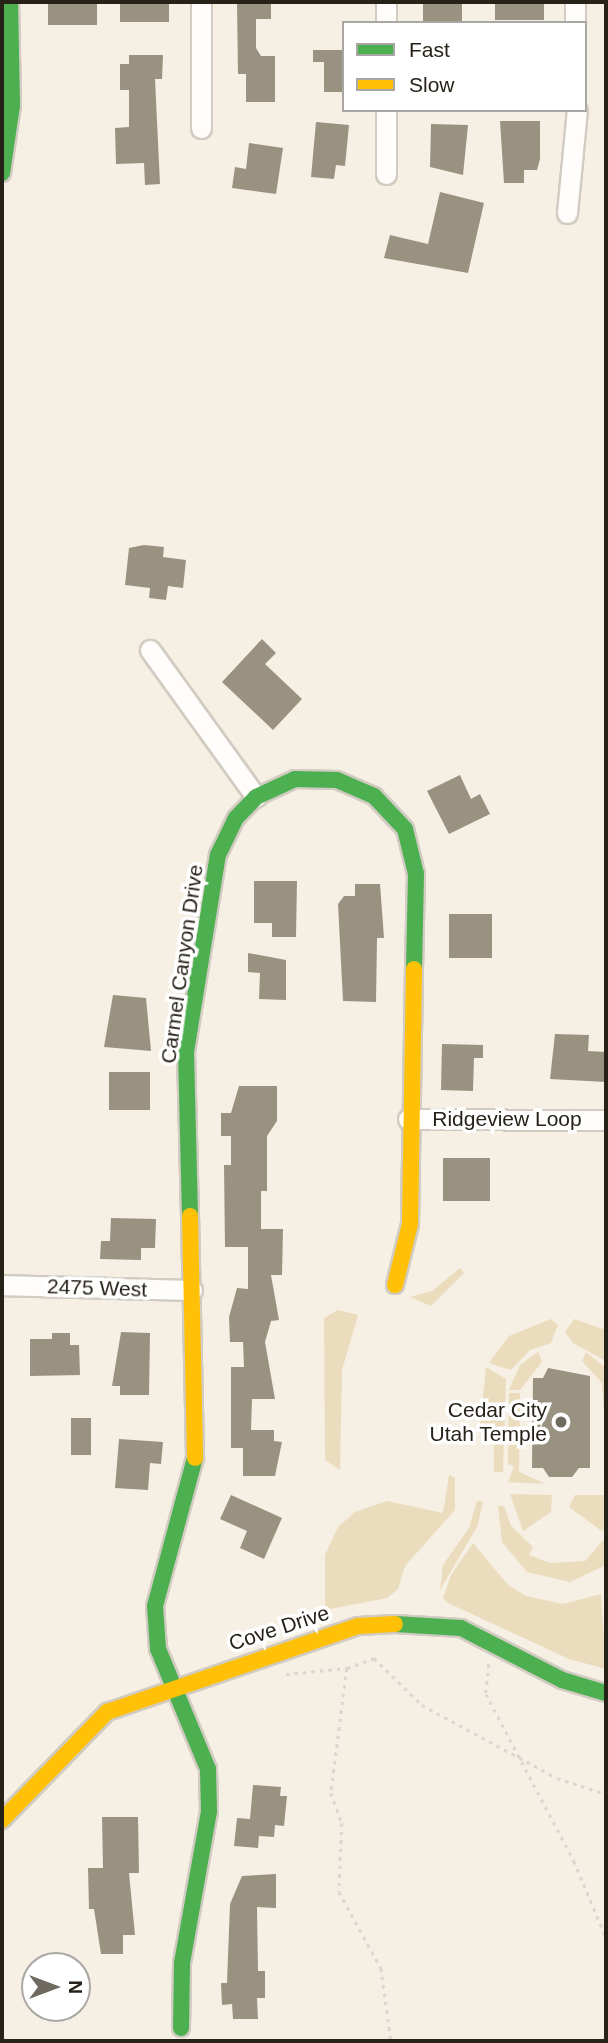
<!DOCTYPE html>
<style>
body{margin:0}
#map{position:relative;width:608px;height:2043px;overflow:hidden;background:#f6efe3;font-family:Helvetica,sans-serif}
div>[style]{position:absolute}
.green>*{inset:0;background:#ebdcbe}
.building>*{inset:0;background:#999281;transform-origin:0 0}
.path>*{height:2.5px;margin-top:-1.25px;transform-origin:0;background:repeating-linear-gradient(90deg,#d9d7d3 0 3.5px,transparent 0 8.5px)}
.roads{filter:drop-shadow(2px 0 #d1cbc1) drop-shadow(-2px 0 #d1cbc1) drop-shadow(0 2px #d1cbc1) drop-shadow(0 -2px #d1cbc1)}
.street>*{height:19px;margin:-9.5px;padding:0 9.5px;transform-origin:9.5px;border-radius:9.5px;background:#fefdfb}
.fast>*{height:16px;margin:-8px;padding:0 8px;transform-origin:8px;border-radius:8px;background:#4caf50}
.slow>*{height:16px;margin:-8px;padding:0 8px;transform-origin:8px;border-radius:8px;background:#ffc107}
.dots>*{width:19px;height:19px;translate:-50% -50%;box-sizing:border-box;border:4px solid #fff;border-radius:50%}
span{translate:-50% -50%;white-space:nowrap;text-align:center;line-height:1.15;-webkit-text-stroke:7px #fff;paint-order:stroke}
.street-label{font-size:21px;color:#272218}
.poi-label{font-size:21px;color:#272218}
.right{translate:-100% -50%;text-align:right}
.frame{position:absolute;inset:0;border:4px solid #272218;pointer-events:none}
.legend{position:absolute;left:342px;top:21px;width:245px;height:91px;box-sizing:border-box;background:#fff;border:2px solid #a9a7a3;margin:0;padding:9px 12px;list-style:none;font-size:21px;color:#272218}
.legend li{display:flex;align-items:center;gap:14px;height:35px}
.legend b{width:35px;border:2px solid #a9a7a3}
.north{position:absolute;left:21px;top:1952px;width:70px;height:70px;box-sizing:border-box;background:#fff;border:2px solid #a9a7a3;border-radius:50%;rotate:90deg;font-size:19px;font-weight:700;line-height:28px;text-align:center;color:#272218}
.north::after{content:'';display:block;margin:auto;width:24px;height:32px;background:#6f6a5f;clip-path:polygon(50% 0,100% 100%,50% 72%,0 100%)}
</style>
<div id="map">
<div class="green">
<i style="clip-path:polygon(460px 1268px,464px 1273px,431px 1306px,410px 1297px,432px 1291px)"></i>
<i style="clip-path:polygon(338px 1310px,358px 1315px,342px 1370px,340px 1470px,325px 1460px,324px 1318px)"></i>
<i style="clip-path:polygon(551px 1319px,558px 1325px,551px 1343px,530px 1350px,511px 1370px,489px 1363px,509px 1336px)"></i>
<i style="clip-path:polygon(574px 1319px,606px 1330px,606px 1361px,573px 1343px,565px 1332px)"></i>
<i style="clip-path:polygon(538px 1352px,542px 1362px,520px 1390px,509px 1390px,520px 1365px)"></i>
<i style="clip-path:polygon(586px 1352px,606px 1368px,606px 1444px,602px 1383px,582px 1361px)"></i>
<i style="clip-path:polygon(486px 1367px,506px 1379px,503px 1472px,494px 1472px,494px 1440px,480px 1425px)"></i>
<i style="clip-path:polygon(509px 1393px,520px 1393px,519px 1472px,546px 1484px,508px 1482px,514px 1466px,508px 1464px)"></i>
<i style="clip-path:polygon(449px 1475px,455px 1478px,455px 1510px,405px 1566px,398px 1589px,387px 1598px,325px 1610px,325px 1555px,338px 1527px,355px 1512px,387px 1501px,443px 1513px)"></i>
<i style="clip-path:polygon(552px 1495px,551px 1512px,523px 1531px,510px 1494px)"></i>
<i style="clip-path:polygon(575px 1495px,606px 1495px,603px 1532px,569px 1507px)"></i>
<i style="clip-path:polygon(477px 1501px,483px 1501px,478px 1525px,440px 1590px,443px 1565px,469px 1528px)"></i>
<i style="clip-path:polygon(498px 1506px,504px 1506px,511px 1526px,533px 1547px,529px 1555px,550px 1563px,585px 1561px,606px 1537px,606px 1565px,570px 1582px,527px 1572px,502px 1542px)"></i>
<i style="clip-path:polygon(473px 1543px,508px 1585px,526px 1596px,563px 1604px,601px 1594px,606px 1669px,569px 1659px,448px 1603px,443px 1598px,451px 1575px)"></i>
</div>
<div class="building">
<i style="left:48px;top:2px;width:49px;height:23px"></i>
<i style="left:120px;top:2px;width:49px;height:20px"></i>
<i style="clip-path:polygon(237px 2px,271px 2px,271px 19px,256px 19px,256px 48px,261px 56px,275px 56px,275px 102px,246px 102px,246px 74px,238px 74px)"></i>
<i style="left:423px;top:2px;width:39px;height:21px"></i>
<i style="left:495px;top:2px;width:49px;height:18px"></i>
<i style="clip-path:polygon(313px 50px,344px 50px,344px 92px,324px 92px,324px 62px,313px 62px)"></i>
<i style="clip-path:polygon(129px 55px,163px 55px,162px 79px,155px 79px,160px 184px,145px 185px,144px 163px,116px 164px,115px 128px,129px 127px,129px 90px,120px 90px,120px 64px,129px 64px)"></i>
<i style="clip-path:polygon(500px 121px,540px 121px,540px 159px,537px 170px,524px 170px,524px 183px,504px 183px)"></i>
<i style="clip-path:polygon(316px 122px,349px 125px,345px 166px,336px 165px,334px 179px,311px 177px)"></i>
<i style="clip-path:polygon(431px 124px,468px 125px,463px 175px,430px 167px)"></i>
<i style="clip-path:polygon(249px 143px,283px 148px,276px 194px,232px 188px,235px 167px,246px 169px)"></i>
<i style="clip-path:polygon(440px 192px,484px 203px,468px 273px,384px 258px,390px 235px,428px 244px)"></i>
<i style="clip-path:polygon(144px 545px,164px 547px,163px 557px,186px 560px,183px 588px,168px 586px,166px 600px,149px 598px,150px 588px,125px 585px,129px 548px)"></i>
<i style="clip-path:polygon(262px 639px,276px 653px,265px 664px,302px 699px,273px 730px,222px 682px)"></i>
<i style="clip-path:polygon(460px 775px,471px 799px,480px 794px,490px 814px,449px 834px,427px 791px)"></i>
<i style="clip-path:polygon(254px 881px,297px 881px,296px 937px,272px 937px,272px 923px,254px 923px)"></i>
<i style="clip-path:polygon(355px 884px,380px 884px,384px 938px,377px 938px,376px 1002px,343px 1001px,338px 904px,344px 896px,355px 896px)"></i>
<i style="left:449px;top:914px;width:43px;height:44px"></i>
<i style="clip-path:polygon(248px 953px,286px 960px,286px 1000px,259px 999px,260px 973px,248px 972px)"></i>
<i style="clip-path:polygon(113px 995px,146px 998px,151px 1051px,104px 1047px)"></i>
<i style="clip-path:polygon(555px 1034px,589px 1035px,588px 1051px,606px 1052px,606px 1082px,550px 1079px)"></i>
<i style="clip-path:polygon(442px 1044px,483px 1045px,483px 1058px,474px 1058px,473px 1091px,441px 1090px)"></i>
<i style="left:109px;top:1072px;width:41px;height:38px"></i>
<i style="clip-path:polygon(239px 1086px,277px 1086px,277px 1121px,267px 1136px,267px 1191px,261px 1191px,261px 1229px,283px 1229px,282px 1275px,271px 1275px,279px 1320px,271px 1321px,265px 1342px,275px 1399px,252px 1399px,251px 1430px,274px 1430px,274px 1441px,282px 1442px,275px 1476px,243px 1476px,243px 1448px,231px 1448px,231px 1367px,244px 1367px,243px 1342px,230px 1342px,229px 1317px,237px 1288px,248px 1289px,248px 1247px,225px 1247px,224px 1165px,231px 1165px,231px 1136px,221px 1136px,221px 1113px,231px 1113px)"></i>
<i style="left:443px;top:1158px;width:47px;height:43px"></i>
<i style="clip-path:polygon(111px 1218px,156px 1219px,155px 1248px,141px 1248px,141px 1260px,100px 1259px,101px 1241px,110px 1241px)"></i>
<i style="clip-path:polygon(121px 1332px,150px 1333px,149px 1395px,120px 1395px,120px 1386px,112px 1386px)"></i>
<i style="clip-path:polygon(52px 1333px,70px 1333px,70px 1345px,79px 1345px,80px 1375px,30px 1376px,30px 1339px,52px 1339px)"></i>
<i style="clip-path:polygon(548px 1368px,590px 1376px,590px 1468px,579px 1468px,572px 1477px,549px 1477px,543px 1468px,532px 1468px,533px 1378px,543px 1378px)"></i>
<i style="left:71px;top:1418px;width:20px;height:37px"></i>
<i style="clip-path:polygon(119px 1439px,163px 1442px,161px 1464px,150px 1463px,148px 1490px,115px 1488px)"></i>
<i style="clip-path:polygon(231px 1495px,282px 1518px,264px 1559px,240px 1548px,247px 1531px,220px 1519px)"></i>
<i style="clip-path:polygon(253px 1785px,281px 1787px,280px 1796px,287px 1796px,284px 1826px,275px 1825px,274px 1837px,259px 1836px,258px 1848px,234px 1846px,237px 1818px,250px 1819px)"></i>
<i style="clip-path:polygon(102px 1817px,138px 1817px,139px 1873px,129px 1873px,135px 1935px,123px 1935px,123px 1954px,101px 1954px,94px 1909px,89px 1909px,88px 1868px,103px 1868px)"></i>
<i style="clip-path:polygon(276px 1874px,276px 1908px,257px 1907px,258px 1971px,265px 1971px,265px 1998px,257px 1998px,258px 2019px,233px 2019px,232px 2004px,222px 2005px,221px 1983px,227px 1983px,230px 1904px,242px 1876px)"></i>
</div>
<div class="path">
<i style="left:489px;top:1664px;width:30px;rotate:96deg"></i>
<i style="left:486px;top:1694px;width:189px;rotate:62.2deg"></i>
<i style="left:574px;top:1861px;width:82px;rotate:67.2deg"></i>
<i style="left:347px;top:1668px;width:126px;rotate:97.3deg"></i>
<i style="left:331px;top:1793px;width:32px;rotate:70deg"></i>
<i style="left:342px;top:1823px;width:69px;rotate:92.5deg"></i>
<i style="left:339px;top:1892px;width:87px;rotate:61.1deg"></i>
<i style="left:381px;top:1968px;width:74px;rotate:82.2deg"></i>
<i style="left:286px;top:1674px;width:61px;rotate:-5.6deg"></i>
<i style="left:347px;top:1668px;width:29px;rotate:-20deg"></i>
<i style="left:374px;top:1658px;width:67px;rotate:44.4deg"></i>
<i style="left:422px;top:1705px;width:153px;rotate:28.4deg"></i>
<i style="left:557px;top:1778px;width:52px;rotate:18.1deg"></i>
</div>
<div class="roads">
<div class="street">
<i style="left:201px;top:2px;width:126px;rotate:90deg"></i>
<i style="left:386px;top:2px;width:21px;rotate:90deg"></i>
<i style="left:575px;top:2px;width:21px;rotate:90deg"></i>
<i style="left:386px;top:110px;width:64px;rotate:90deg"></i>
<i style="left:567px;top:213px;width:103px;rotate:-84.5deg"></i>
<i style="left:150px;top:650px;width:181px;rotate:54.2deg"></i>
<i style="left:408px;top:1119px;width:198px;rotate:0.3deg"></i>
<i style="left:2px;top:1285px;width:190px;rotate:1.5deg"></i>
</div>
<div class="fast">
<i style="left:2px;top:173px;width:69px;rotate:-81.6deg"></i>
<i style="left:12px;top:105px;width:103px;rotate:-91.1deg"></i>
<i style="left:190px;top:1216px;width:164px;rotate:-91.4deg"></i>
<i style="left:186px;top:1052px;width:200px;rotate:-80.8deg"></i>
<i style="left:218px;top:855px;width:41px;rotate:-64.1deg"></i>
<i style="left:236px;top:818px;width:29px;rotate:-46deg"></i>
<i style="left:256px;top:797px;width:43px;rotate:-24.8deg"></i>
<i style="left:295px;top:779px;width:42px;rotate:1.4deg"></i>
<i style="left:337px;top:780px;width:40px;rotate:23.4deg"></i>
<i style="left:374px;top:796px;width:45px;rotate:46.8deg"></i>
<i style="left:405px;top:829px;width:46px;rotate:76.3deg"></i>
<i style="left:416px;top:874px;width:95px;rotate:91.2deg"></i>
<i style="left:395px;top:1624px;width:66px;rotate:3.5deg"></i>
<i style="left:461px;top:1628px;width:114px;rotate:27.2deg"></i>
<i style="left:562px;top:1680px;width:46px;rotate:16.5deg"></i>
<i style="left:181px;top:2028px;width:65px;rotate:-89.1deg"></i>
<i style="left:182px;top:1963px;width:154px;rotate:-79.9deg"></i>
<i style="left:209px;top:1811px;width:42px;rotate:-91.4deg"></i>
<i style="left:208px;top:1769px;width:130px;rotate:-112.6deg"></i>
<i style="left:158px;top:1649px;width:43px;rotate:-94deg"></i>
<i style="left:155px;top:1606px;width:153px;rotate:-74.9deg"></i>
</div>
<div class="slow">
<i style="left:190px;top:1216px;width:242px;rotate:88.8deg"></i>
<i style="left:395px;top:1285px;width:63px;rotate:-76.2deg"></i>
<i style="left:410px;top:1224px;width:255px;rotate:-89.1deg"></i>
<i style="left:2px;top:1820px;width:151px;rotate:-45.8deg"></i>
<i style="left:107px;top:1712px;width:265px;rotate:-18.9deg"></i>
<i style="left:358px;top:1626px;width:37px;rotate:-3deg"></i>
</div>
</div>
<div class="dots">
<i style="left:561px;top:1422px;background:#6f6a5f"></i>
</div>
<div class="street-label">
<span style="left:182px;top:964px;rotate:-82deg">Carmel Canyon Drive</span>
<span style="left:507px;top:1119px">Ridgeview Loop</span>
<span style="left:97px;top:1288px;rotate:2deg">2475 West</span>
<span style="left:279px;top:1628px;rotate:-18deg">Cove Drive</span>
</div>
<div class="poi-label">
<span class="right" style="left:547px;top:1422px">Cedar City<br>Utah Temple</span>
</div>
<div class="frame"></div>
<ul class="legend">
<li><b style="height:9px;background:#4caf50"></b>Fast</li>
<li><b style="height:9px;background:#ffc107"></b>Slow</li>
</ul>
<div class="north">N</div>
</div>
